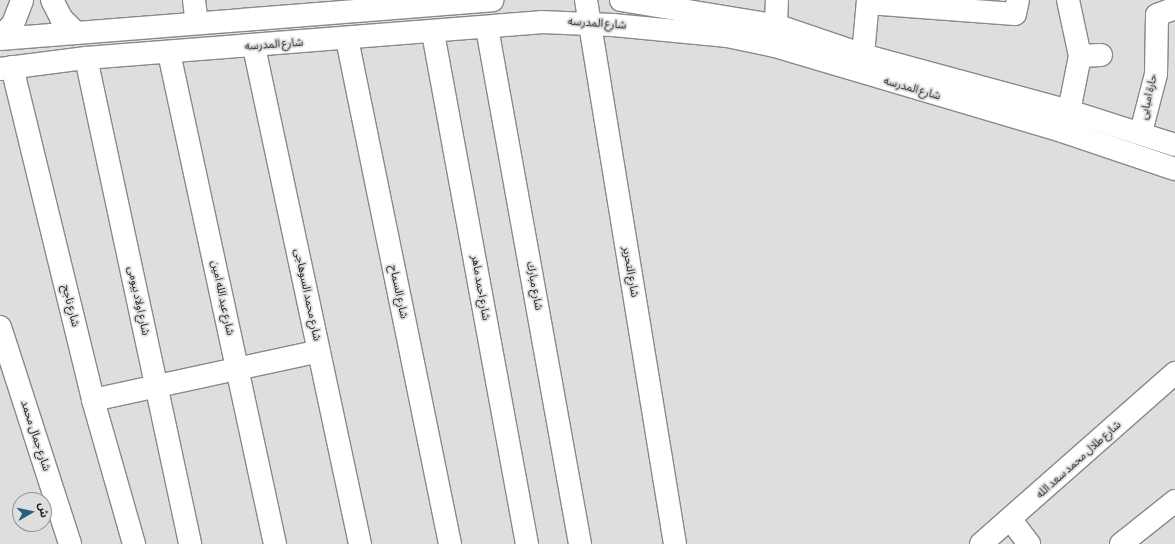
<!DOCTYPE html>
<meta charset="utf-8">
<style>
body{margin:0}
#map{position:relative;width:1175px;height:544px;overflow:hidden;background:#dedee0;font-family:"Sofia Sans Condensed","Noto Sans Arabic",sans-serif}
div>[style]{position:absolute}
.roads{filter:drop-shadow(1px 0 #89898a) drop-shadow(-1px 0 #89898a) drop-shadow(0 1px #89898a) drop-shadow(0 -1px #89898a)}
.minor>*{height:22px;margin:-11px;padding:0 11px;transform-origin:11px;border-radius:11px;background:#fff}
.major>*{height:22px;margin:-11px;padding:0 11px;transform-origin:11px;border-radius:11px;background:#fff}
span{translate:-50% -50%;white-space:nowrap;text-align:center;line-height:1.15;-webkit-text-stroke:3.5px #dedee0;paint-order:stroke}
.street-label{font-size:11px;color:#242425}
.north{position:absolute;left:12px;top:492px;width:40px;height:40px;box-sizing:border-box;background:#dedee0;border:1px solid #949495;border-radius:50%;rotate:81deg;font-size:11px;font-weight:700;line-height:16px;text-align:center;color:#242425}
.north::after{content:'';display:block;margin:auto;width:14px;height:18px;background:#275f79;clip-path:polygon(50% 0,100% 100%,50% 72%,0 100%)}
</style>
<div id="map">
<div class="roads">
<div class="minor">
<i style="left:52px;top:0;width:20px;rotate:63deg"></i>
<i style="left:61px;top:18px;width:21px;rotate:45deg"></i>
<i style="left:194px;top:0;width:23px;rotate:83deg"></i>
<i style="left:586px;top:0;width:551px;rotate:80.71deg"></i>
<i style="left:1068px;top:0;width:57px;rotate:77.9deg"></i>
<i style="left:1080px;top:56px;width:56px;rotate:101.3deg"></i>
<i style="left:868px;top:3px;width:147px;rotate:4.3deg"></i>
<i style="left:1015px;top:14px;width:14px;rotate:-78deg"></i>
<i style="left:487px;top:28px;width:524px;rotate:79.78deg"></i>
<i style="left:433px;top:33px;width:520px;rotate:79.58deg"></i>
<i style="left:0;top:37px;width:18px;rotate:-45deg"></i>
<i style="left:13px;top:24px;width:26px;rotate:-69deg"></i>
<i style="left:347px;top:39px;width:515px;rotate:78.47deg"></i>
<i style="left:775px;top:45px;width:45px;rotate:-87.5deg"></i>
<i style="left:254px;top:47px;width:508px;rotate:77.96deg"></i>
<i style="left:169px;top:53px;width:502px;rotate:77.82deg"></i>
<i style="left:863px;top:55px;width:55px;rotate:-84.8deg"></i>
<i style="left:1080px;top:56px;width:21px;rotate:-3deg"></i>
<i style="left:86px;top:58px;width:497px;rotate:77.9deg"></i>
<i style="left:12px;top:67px;width:343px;rotate:76.3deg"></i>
<i style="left:93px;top:400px;width:150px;rotate:74.1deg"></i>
<i style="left:1141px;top:132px;width:60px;rotate:-75.5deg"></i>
<i style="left:1156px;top:74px;width:59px;rotate:-89deg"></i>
<i style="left:1157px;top:15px;width:19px;rotate:-21deg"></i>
<i style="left:0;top:327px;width:228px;rotate:72.1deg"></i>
<i style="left:93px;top:400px;width:231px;rotate:-12.2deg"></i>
<i style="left:1011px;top:520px;width:30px;rotate:53deg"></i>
<i style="left:981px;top:544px;width:259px;rotate:-41.4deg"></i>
<i style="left:1121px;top:544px;width:69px;rotate:-38.5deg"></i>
</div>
<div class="major">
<i style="left:621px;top:0;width:159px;rotate:9.4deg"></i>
<i style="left:778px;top:26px;width:90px;rotate:18.8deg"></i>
<i style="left:863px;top:55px;width:213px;rotate:15.2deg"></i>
<i style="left:1069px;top:111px;width:111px;rotate:17.8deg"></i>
<i style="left:0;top:39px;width:494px;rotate:-4.5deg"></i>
<i style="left:0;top:69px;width:87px;rotate:-7.3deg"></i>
<i style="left:86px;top:58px;width:456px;rotate:-4.5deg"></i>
<i style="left:541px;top:22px;width:72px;rotate:2.4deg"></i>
<i style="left:613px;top:25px;width:115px;rotate:5.5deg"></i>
<i style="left:727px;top:36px;width:49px;rotate:11.8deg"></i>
<i style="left:775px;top:46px;width:299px;rotate:16.5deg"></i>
<i style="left:1062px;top:131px;width:119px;rotate:18.6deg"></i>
</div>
</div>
<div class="street-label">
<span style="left:597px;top:24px;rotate:4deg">شارع المدرسه</span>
<span style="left:274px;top:45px;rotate:-4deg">شارع المدرسه</span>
<span style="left:912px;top:89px;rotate:16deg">شارع المدرسه</span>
<span style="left:1149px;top:97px;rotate:-77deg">حارة امبابى</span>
<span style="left:630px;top:272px;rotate:80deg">شارع التحرير</span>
<span style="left:534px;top:286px;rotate:80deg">شارع مبارك</span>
<span style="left:480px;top:288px;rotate:80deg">شارع احمد ماهر</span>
<span style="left:398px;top:292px;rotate:78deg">شارع السماح</span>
<span style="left:307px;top:295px;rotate:78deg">شارع محمد السوهاجى</span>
<span style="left:222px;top:298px;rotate:78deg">شارع عبد الله امين</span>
<span style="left:138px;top:301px;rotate:78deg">شارع اولاد بيومى</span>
<span style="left:70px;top:306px;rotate:76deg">شارع ناجح</span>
<span style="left:35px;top:436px;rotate:72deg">شارع جمال محمد</span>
<span style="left:1079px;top:460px;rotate:-42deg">شارع طلال محمد سعد الله</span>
</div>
<div class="north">ش</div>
</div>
